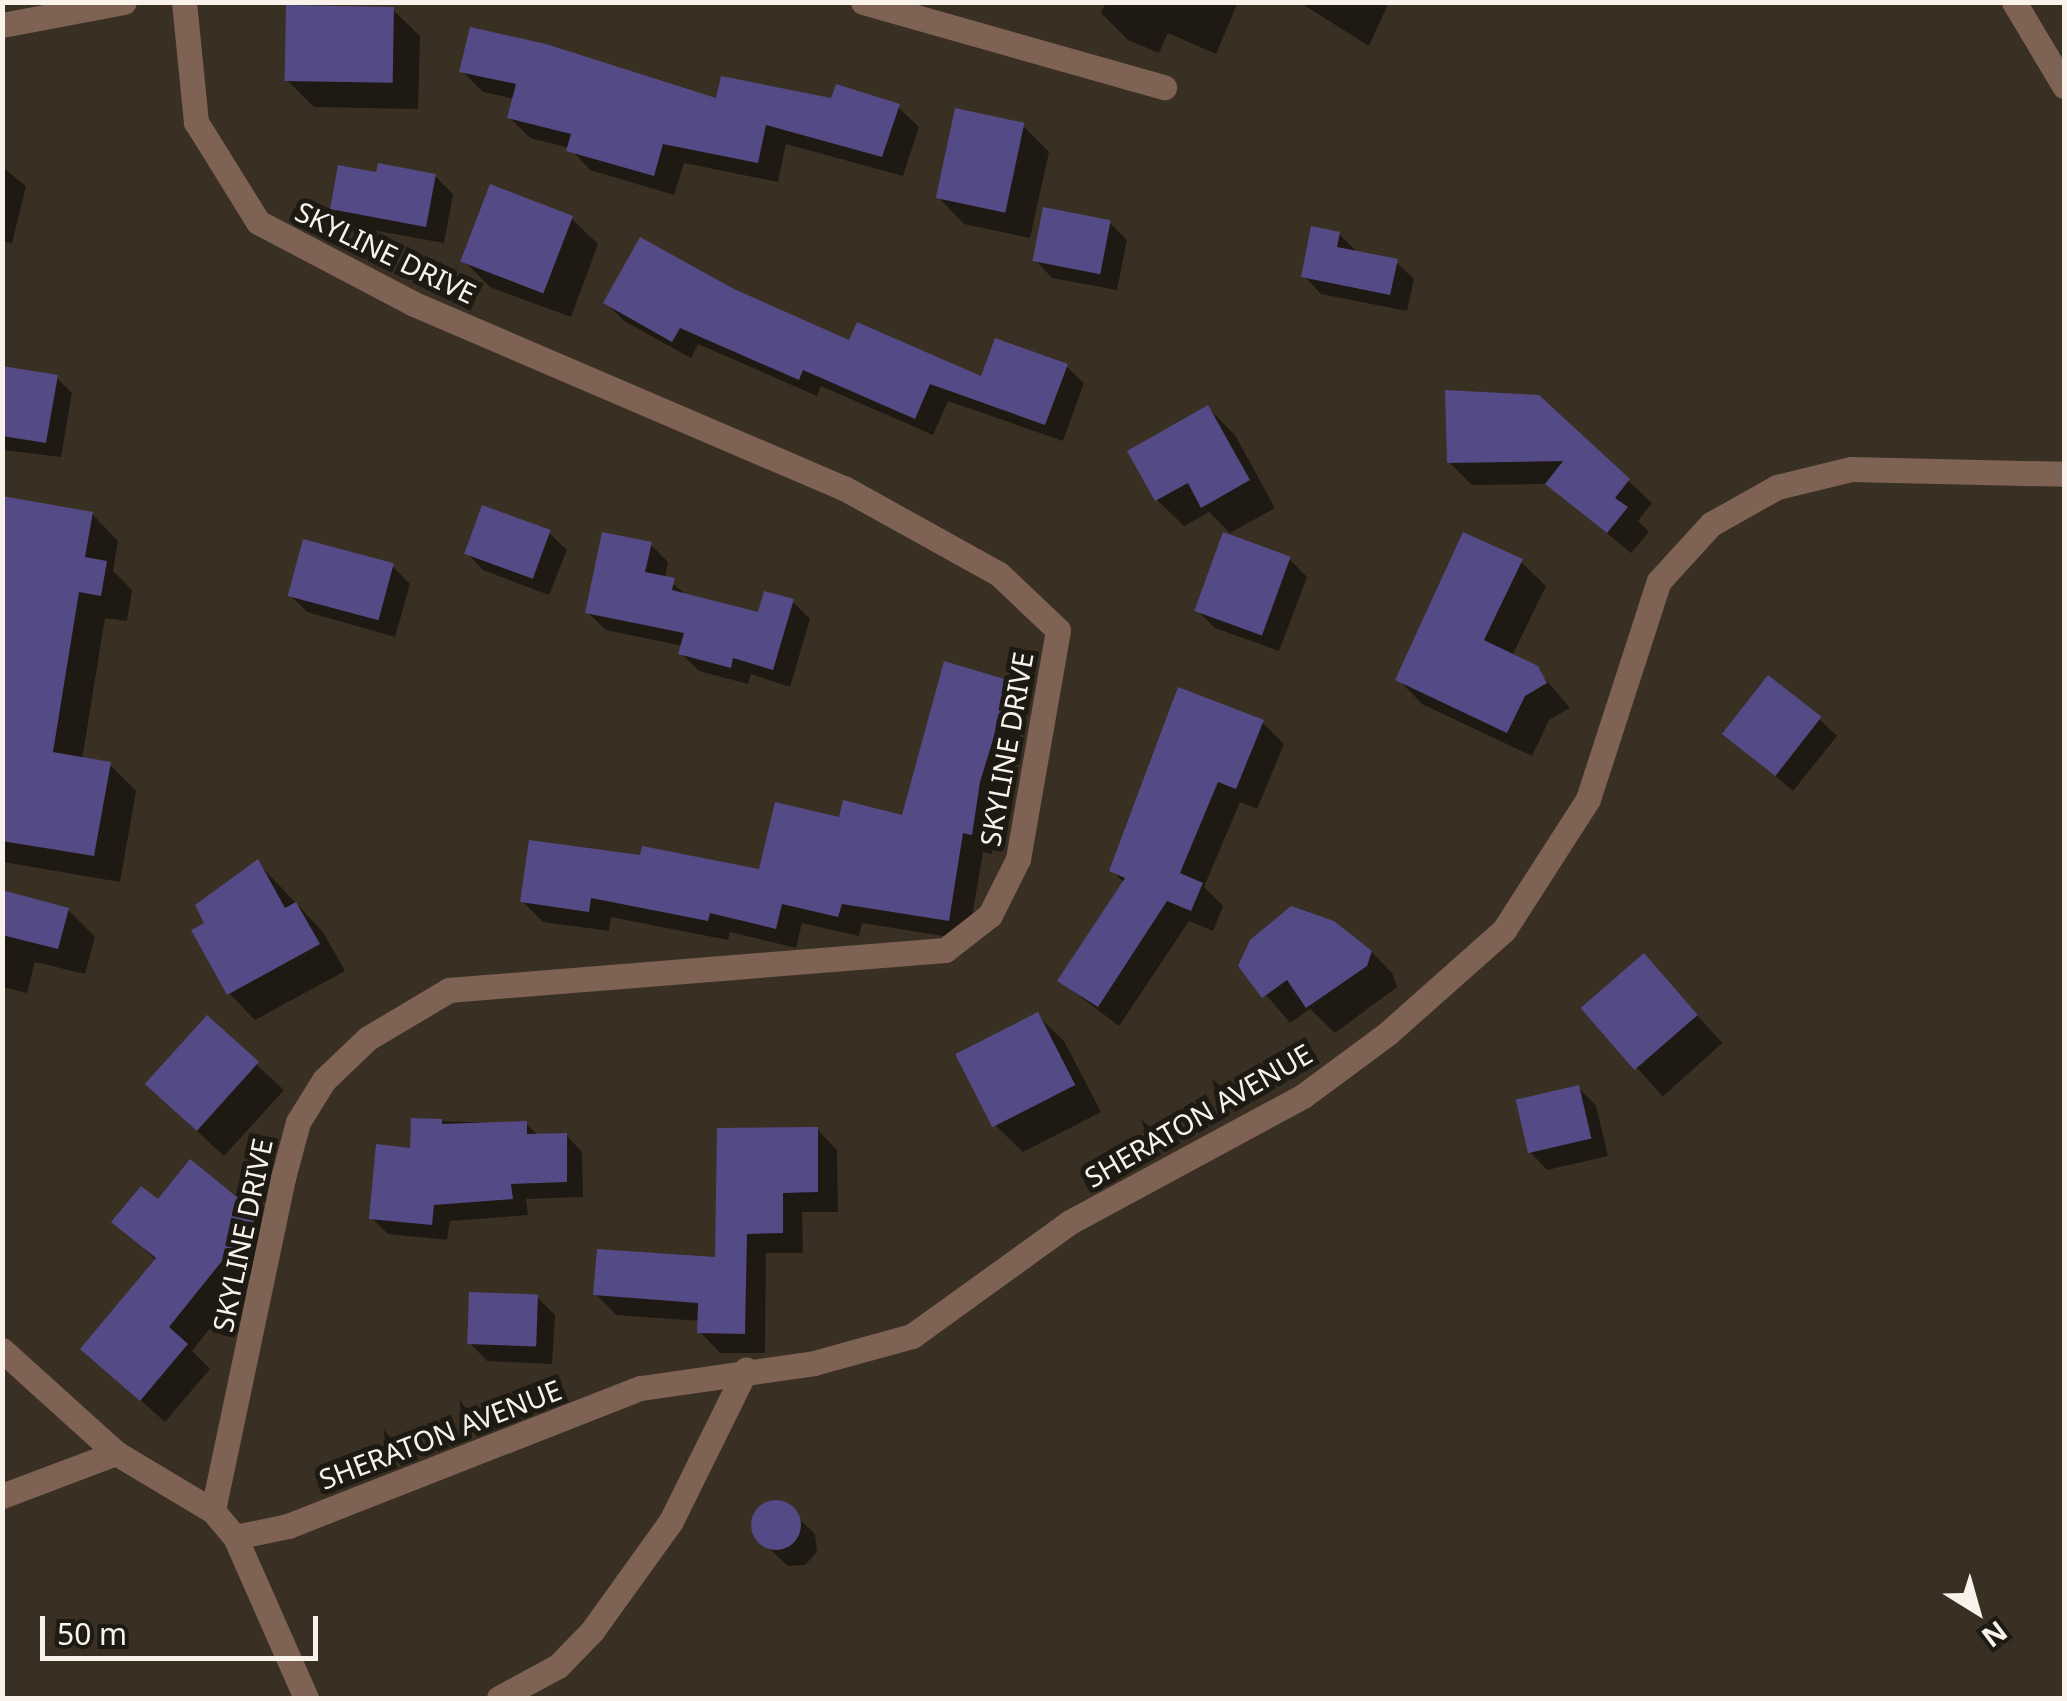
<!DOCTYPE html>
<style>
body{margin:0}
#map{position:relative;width:2067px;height:1701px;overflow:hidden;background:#393023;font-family:"Noto Sans",sans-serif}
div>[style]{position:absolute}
.shadow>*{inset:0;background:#0007;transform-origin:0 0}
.building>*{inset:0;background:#544a85;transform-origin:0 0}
.round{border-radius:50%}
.minor>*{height:25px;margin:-12.5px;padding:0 12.5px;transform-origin:12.5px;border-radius:12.5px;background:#7e6254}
span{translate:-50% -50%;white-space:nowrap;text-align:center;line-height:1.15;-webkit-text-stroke:10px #1d1913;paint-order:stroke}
.street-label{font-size:28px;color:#f9f2ea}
.frame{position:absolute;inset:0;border:5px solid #f9f2ea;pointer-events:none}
.north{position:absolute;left:1927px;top:1561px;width:100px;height:100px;-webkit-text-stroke:8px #1d1913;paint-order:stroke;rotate:143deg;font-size:28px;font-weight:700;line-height:40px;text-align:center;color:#f9f2ea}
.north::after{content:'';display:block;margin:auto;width:35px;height:45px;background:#f9f2ea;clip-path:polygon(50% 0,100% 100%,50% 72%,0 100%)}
.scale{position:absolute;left:40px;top:1616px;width:278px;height:45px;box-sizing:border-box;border:5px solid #f9f2ea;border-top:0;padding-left:12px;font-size:30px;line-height:35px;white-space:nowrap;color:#f9f2ea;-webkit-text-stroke:8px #1d1913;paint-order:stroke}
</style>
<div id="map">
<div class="shadow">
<i style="clip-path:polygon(1106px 2px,1238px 2px,1216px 54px,1168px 33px,1159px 53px,1128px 40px,1101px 13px)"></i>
<i style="clip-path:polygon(1299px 2px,1389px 2px,1369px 46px)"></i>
<i style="clip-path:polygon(393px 10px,420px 36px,418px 109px,314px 107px,287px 80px)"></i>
<i style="clip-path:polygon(462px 71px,718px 101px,898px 107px,919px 127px,903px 176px,786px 144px,778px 182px,684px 163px,674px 195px,590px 170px,570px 148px,530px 138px,510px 118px,515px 99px,483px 92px)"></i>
<i style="clip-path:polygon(1022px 125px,1049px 152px,1030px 238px,964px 224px,938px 197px)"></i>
<i style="clip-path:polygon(2px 167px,26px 186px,12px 243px,2px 241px)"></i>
<i style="clip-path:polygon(378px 175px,435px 176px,453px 194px,444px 243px,350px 226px,333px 208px)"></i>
<i style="clip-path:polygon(571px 218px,598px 244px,571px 317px,490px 287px,463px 260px)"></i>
<i style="clip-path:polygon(1110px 223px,1127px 240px,1117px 290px,1052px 278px,1035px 260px)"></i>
<i style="clip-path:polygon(1339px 234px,1357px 252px,1396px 262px,1414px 279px,1407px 311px,1321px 294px,1304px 276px)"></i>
<i style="clip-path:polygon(732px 292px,850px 344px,982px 379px,1066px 366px,1084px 383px,1063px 441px,948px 401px,933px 435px,821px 386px,817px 396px,698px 344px,691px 358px,624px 321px,606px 303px)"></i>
<i style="clip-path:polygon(2px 373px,57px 378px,72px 393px,61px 457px,2px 450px)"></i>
<i style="clip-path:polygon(1538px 397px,1652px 503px,1638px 521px,1649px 532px,1631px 553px,1548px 484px,1472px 485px,1449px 462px)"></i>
<i style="clip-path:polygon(1208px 408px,1235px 435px,1275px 508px,1230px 533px,1209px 512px,1184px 526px,1157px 500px)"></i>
<i style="clip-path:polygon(2px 499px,92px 514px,118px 541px,113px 571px,132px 590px,127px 621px,105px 618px,82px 760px,109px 764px,136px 791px,120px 882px,3px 862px)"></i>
<i style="clip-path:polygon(549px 533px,567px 550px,549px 595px,483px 570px,466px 552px)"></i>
<i style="clip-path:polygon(651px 545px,668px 562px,665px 578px,691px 598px,759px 616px,792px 601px,810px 619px,790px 687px,751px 674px,748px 684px,699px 671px,681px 653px,683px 646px,606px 630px,588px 613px)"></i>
<i style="clip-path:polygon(1289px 559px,1307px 577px,1279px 651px,1215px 628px,1197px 610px)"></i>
<i style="clip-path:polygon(1521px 562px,1546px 586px,1512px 656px,1536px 668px,1570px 708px,1549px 720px,1532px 756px,1422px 704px,1398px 679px)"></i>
<i style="clip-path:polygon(392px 566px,410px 584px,395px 637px,307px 612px,289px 594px)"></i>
<i style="clip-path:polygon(1010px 684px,1030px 704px,999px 803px,992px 854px,983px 852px,968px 940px,862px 923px,859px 936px,802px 923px,796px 948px,730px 932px,728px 940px,611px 917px,609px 931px,543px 922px,523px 902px,761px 872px,841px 820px,903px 818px)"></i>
<i style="clip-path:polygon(1819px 719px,1837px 736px,1793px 791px,1724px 733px)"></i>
<i style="clip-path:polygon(1263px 723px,1284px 744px,1257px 809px,1240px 802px,1204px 887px,1223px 906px,1213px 931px,1189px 921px,1119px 1026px,1060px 981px,1124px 883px,1112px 870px)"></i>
<i style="clip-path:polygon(258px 863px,323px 932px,345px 971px,255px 1020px,229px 993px,208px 924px)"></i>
<i style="clip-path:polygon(2px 893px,68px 910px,95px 937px,85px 974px,35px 962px,27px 993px,2px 987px)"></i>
<i style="clip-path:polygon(1365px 945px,1392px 973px,1397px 987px,1335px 1033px,1310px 1009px,1290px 1023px,1241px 965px)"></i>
<i style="left:1644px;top:956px;width:117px;height:80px;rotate:48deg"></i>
<i style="clip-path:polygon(1037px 1015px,1064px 1041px,1101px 1112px,1023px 1152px,996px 1126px)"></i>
<i style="clip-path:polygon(207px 1019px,284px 1090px,224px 1156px,174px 1110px)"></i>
<i style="clip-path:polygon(1579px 1088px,1596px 1106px,1608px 1156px,1547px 1170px,1530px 1152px)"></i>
<i style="clip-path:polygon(441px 1121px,526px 1124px,539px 1136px,566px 1135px,582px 1152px,583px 1197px,526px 1199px,528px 1215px,450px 1221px,447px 1240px,388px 1234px,372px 1218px,412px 1150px)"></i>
<i style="clip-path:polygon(817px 1129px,837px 1150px,838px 1212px,802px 1212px,803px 1253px,766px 1253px,765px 1353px,720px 1353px,700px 1332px,700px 1321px,616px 1315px,596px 1294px,718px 1259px)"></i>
<i style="clip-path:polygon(158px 1203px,257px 1215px,281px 1239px,192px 1351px,210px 1369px,165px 1422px,83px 1349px,157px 1261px,115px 1222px)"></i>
<i style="clip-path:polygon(537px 1297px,555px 1315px,552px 1364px,487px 1361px,470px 1343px)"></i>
<i style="clip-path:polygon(783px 1504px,815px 1534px,817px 1552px,805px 1565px,788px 1566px,756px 1536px,754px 1518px,765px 1505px)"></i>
</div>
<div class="building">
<i style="left:286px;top:5px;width:108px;height:76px;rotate:1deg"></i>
<i style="clip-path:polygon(470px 27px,546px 44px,716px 98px,721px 76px,831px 98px,836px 84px,900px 104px,882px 157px,766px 125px,758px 163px,663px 144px,654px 176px,566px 151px,571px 134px,507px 118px,516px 84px,459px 72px)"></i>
<i style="left:955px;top:108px;width:71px;height:92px;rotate:12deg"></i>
<i style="clip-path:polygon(378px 163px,436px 174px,426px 227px,330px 209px,338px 165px,376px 172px)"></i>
<i style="left:490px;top:184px;width:89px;height:83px;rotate:21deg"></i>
<i style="left:1043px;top:207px;width:69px;height:55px;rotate:11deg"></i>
<i style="clip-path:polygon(1311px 226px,1340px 232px,1337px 247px,1398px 259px,1390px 295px,1301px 277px)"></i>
<i style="clip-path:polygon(640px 237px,734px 289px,849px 340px,857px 322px,981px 376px,995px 338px,1068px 364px,1045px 425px,930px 384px,915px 419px,803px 370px,799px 380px,680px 328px,672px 342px,603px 303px)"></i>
<i style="clip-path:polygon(2px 366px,58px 375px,46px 443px,2px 436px)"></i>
<i style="clip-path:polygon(1445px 390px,1539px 395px,1630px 479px,1615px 498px,1628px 507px,1607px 533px,1545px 484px,1563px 461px,1447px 463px)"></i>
<i style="clip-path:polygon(1208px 405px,1250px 480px,1201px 508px,1188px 483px,1155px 501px,1127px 451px)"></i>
<i style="clip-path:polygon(2px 496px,93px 512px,85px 557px,107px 561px,101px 596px,79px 592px,53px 752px,111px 762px,94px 856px,2px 841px)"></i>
<i style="left:482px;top:505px;width:73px;height:52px;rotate:20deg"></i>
<i style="clip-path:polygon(602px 532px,652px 542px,645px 572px,675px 578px,672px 590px,758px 612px,764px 591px,794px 599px,773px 670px,733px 658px,731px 668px,678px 654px,684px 633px,585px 613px)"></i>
<i style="left:1223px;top:532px;width:72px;height:84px;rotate:20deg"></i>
<i style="clip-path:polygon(1463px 532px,1523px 559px,1484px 640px,1538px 666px,1547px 683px,1525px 696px,1507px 733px,1395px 680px)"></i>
<i style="left:303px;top:539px;width:94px;height:59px;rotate:15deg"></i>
<i style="clip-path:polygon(944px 661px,1011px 681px,980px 782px,972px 835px,963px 833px,949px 921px,842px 904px,838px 917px,782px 904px,776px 929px,710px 913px,708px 921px,591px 898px,589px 912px,520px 902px,529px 840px,640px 855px,642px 846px,759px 869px,775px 802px,839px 817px,843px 800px,902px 815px)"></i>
<i style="left:1768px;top:675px;width:68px;height:75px;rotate:38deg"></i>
<i style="clip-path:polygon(1178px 687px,1264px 720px,1236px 789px,1218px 782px,1180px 873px,1203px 883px,1191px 911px,1167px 901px,1098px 1007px,1057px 981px,1125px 878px,1109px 871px)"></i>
<i style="clip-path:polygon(258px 859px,285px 908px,296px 902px,320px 944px,227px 995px,191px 930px,204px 923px,195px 905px)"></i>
<i style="clip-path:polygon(2px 890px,69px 908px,58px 949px,2px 935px)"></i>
<i style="clip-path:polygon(1291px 906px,1334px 921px,1372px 951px,1367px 966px,1306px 1008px,1287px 980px,1262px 998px,1238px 966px,1250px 940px)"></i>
<i style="left:1644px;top:953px;width:82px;height:84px;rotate:49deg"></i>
<i style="left:1038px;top:1012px;width:82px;height:93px;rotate:63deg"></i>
<i style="left:207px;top:1015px;width:70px;height:93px;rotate:42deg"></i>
<i style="left:1579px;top:1085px;width:55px;height:65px;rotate:77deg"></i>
<i style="clip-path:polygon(411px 1118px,442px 1119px,442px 1124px,527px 1121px,527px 1134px,567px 1133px,567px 1182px,511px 1184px,513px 1199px,434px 1205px,432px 1225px,369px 1219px,376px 1144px,410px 1148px)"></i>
<i style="clip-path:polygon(818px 1127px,818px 1192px,783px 1193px,783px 1233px,747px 1234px,745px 1334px,697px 1333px,698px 1303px,593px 1295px,597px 1249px,715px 1257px,717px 1128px)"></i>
<i style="clip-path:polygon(190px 1159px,259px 1215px,169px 1327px,188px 1344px,140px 1401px,80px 1349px,156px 1258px,111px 1222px,141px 1186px,158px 1199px)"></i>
<i style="left:469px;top:1292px;width:69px;height:52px;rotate:2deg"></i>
<i class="round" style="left:751px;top:1500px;width:50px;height:50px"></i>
</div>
<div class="minor">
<i style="left:184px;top:2px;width:121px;rotate:84.3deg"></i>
<i style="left:196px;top:122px;width:118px;rotate:58.2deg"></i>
<i style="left:258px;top:222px;width:176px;rotate:27.7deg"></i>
<i style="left:414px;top:304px;width:468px;rotate:23.2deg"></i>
<i style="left:844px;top:488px;width:177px;rotate:29deg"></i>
<i style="left:999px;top:574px;width:81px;rotate:43.5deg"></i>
<i style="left:1058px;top:630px;width:232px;rotate:99.9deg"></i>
<i style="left:1018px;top:859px;width:63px;rotate:116.6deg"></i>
<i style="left:990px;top:915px;width:57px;rotate:142.1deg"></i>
<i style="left:945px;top:950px;width:498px;rotate:175.4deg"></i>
<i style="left:449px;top:990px;width:94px;rotate:149.3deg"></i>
<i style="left:368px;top:1038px;width:61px;rotate:136.3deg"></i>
<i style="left:324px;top:1080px;width:49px;rotate:121.8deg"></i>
<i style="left:298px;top:1122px;width:58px;rotate:105deg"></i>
<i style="left:283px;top:1178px;width:340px;rotate:101.9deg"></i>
<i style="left:863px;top:2px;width:313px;rotate:15.8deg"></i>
<i style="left:2014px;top:2px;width:98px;rotate:59.2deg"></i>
<i style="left:2px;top:25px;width:124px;rotate:-10.7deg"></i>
<i style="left:2px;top:1350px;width:154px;rotate:42.1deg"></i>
<i style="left:116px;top:1453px;width:113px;rotate:30.9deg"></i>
<i style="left:213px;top:1511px;width:34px;rotate:50deg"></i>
<i style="left:235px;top:1537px;width:176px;rotate:66.2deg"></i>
<i style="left:2px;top:1496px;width:122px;rotate:-20.7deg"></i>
<i style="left:235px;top:1537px;width:54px;rotate:-11.7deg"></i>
<i style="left:288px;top:1526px;width:379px;rotate:-21.4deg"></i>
<i style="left:641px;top:1388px;width:175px;rotate:-8.2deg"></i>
<i style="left:814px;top:1363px;width:102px;rotate:-15.4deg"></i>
<i style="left:912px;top:1336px;width:195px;rotate:-35.8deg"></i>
<i style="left:1070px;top:1222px;width:265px;rotate:-28.4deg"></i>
<i style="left:1303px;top:1096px;width:106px;rotate:-36.5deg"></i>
<i style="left:1388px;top:1033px;width:155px;rotate:-41.6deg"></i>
<i style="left:1504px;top:930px;width:156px;rotate:-57.3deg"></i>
<i style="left:1588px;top:799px;width:229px;rotate:-72deg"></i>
<i style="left:1659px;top:581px;width:77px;rotate:-47.6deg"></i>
<i style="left:1711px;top:524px;width:76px;rotate:-29.3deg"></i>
<i style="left:1777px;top:487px;width:76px;rotate:-13.7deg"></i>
<i style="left:1851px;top:469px;width:213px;rotate:1.3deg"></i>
<i style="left:499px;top:1698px;width:67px;rotate:-28.5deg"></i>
<i style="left:558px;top:1666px;width:49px;rotate:-45.8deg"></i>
<i style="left:592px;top:1631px;width:135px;rotate:-54.3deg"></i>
<i style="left:671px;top:1521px;width:169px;rotate:-63.7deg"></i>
</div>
<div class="street-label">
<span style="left:386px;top:252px;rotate:26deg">SKYLINE DRIVE</span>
<span style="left:1006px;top:749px;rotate:-80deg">SKYLINE DRIVE</span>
<span style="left:1198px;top:1115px;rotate:-30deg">SHERATON AVENUE</span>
<span style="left:242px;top:1235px;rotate:-78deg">SKYLINE DRIVE</span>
<span style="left:440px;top:1434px;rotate:-21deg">SHERATON AVENUE</span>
</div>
<div class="frame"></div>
<div class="north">N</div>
<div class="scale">50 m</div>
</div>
